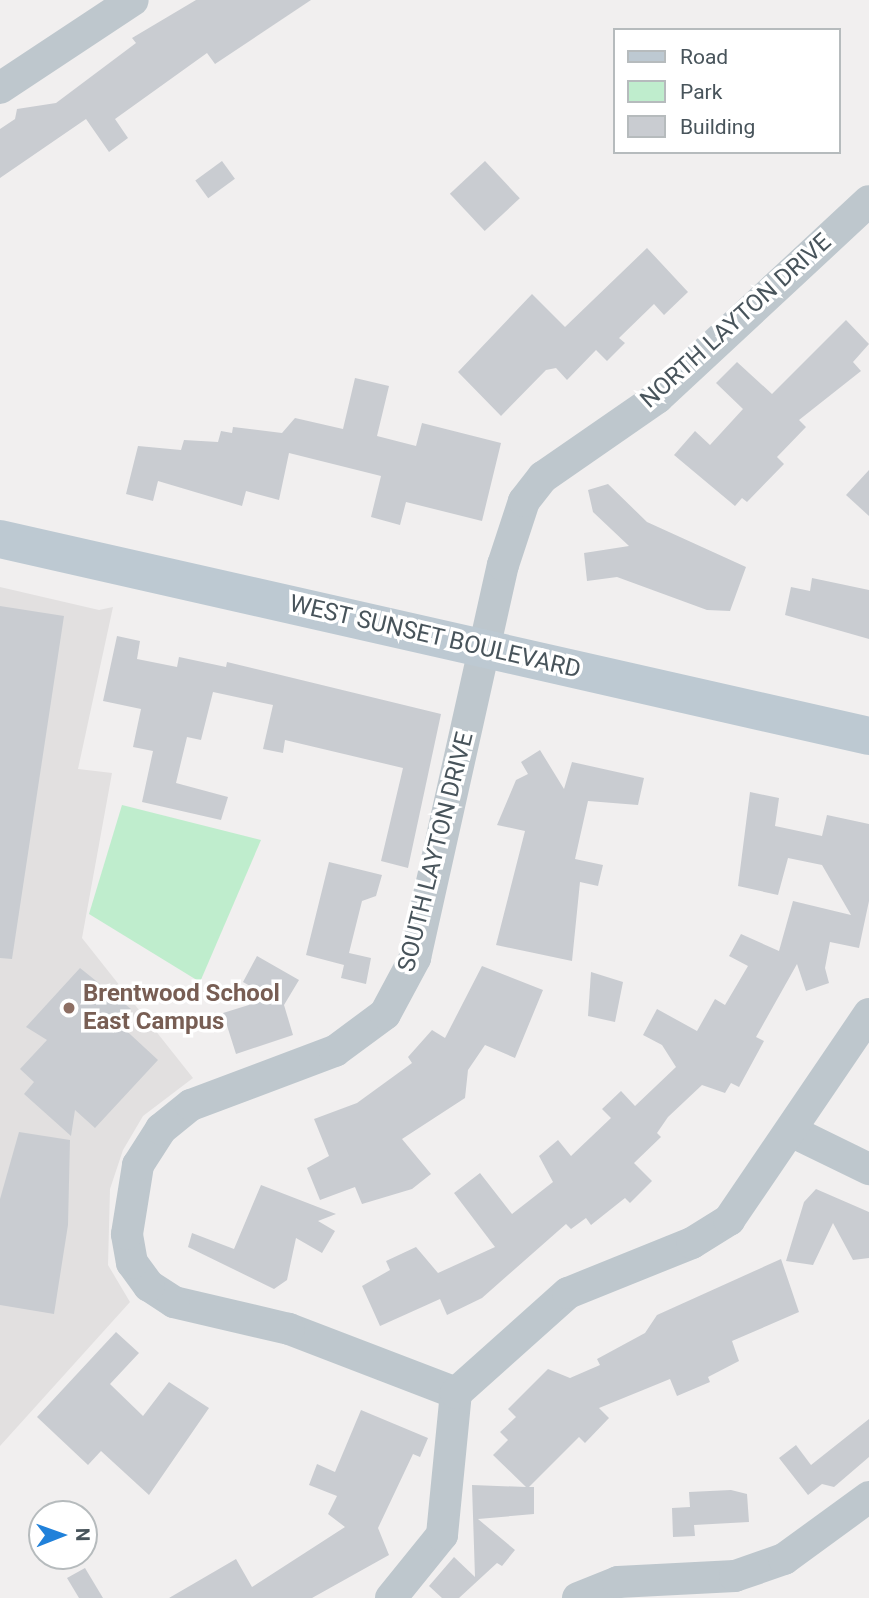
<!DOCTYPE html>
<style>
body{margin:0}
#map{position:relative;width:869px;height:1598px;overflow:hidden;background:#f1efef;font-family:Roboto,sans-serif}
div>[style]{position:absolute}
.education>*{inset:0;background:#e2e0e0}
.green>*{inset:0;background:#bfedcd}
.building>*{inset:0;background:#c9ccd1;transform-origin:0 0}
.minor>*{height:32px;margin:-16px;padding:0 16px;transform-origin:16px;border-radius:16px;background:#bec7cd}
.secondary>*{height:38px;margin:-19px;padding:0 19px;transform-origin:19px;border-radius:19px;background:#bdc9d2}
.dots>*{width:19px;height:19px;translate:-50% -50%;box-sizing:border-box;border:4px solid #fff;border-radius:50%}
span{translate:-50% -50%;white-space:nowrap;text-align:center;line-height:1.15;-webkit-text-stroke:7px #fff;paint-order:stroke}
.street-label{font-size:24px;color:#48545b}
.education-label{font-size:24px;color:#785e54;font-weight:700}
.left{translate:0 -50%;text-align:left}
.legend{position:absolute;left:613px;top:28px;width:228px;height:126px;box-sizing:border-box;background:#fff;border:2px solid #b6bbbd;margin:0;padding:9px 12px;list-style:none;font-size:21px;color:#48545b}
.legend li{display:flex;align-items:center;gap:14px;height:35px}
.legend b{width:35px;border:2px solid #b6bbbd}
.north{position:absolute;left:28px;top:1500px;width:70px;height:70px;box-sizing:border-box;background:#fff;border:2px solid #b6bbbd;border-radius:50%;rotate:89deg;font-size:19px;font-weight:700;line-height:28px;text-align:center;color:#48545b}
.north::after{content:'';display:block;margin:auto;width:24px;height:32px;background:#2081da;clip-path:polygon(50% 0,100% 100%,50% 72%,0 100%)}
</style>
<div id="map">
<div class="education">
<i style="clip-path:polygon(0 587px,99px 610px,113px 607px,78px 769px,112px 773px,82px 938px,193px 1078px,143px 1116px,123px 1150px,110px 1189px,108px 1265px,130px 1302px,0 1446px)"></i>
</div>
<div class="green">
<i style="clip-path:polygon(122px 805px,261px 840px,200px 982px,89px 914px)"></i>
</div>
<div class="building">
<i style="clip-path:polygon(196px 0,311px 0,215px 64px,207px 53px,115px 119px,128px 138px,109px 152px,86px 119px,0 178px,0 129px,15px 119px,17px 109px,56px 103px,136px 43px,132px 38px)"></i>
<i style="left:222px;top:161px;width:22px;height:33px;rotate:54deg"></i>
<i style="left:485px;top:161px;width:51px;height:48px;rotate:47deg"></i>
<i style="clip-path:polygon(647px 248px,688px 292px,664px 315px,654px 304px,619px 338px,625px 343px,607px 361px,596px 350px,567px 380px,556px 368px,546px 370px,501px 416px,458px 372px,532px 294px,565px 327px)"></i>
<i style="clip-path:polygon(846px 320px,869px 344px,853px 362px,861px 371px,799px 420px,806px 427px,777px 457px,784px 464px,747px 502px,742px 498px,735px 506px,674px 455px,695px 431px,710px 445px,743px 409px,716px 383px,737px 362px,772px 394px)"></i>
<i style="clip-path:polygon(355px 378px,389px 386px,377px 436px,416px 446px,422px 423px,501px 443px,482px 521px,406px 502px,400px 525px,371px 517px,381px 476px,289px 453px,279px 500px,246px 491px,242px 506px,158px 481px,153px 501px,126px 494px,138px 446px,181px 450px,184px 440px,218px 442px,221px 431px,232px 433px,233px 427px,282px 433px,295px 418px,343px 429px)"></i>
<i style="clip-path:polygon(869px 470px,869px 516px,846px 495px)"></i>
<i style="clip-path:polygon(608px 484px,647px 522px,746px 567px,730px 611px,707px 610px,617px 577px,587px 581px,584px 553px,629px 546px,593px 512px,588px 490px)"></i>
<i style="clip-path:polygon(812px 578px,869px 590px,869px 639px,785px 615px,791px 587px,810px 591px)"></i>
<i style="clip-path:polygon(0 606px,64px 616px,12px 959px,0 958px)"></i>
<i style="clip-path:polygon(117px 636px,140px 641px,137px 659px,177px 667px,179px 657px,226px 667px,227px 662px,441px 714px,408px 868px,381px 861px,403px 768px,285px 740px,283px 753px,263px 749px,273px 705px,213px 692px,201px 740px,187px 737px,176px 783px,228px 797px,221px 820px,142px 802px,153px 751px,133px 747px,141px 709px,103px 701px)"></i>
<i style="clip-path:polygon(540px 750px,564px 789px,572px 762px,644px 778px,638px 805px,588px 801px,575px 859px,603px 865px,598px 886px,580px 882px,572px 961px,496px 945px,525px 831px,497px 825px,516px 780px,528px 774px,521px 762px)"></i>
<i style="clip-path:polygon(750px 792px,779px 798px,775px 826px,822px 836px,827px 815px,869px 824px,869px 901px,859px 948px,830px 942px,825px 968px,829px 983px,806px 991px,797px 964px,756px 1037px,764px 1041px,739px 1087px,731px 1083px,725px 1093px,702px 1085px,668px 1117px,657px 1133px,661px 1137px,634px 1163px,652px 1181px,630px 1203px,625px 1198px,591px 1225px,586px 1218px,571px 1229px,566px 1224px,482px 1298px,447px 1315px,440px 1299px,380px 1326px,362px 1286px,390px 1270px,386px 1261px,416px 1247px,438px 1273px,495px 1247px,454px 1193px,480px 1173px,512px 1214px,553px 1182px,539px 1156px,558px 1140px,571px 1156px,611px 1118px,602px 1109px,621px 1091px,635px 1106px,676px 1067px,662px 1045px,643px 1035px,657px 1009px,697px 1031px,715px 999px,725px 1005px,748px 966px,729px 956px,741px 934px,779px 951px,793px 901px,851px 915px,822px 865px,788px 858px,778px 895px,738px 886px)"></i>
<i style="clip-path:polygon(329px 862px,382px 875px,376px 896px,362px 901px,349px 953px,371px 958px,366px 984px,341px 978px,344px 965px,306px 955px)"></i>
<i style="clip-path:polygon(257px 956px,299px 980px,284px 1005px,293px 1035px,236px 1054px,223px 1013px,271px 998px,243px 982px)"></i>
<i style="clip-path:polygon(482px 966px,543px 990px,515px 1058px,485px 1045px,468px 1070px,465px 1098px,402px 1139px,431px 1174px,412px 1189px,362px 1204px,355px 1187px,320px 1200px,307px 1168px,329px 1156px,314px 1119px,357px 1103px,412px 1063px,408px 1057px,432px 1030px,445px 1038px)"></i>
<i style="clip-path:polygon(80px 968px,131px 1009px,118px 1023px,158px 1060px,95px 1128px,75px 1110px,71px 1136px,24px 1094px,34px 1082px,20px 1069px,47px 1040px,26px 1027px)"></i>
<i style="clip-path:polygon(591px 972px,623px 982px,615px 1022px,588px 1016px)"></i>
<i style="clip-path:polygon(19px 1132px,70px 1140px,68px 1225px,54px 1314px,0 1305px,0 1199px)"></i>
<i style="clip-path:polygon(261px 1185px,336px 1214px,318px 1221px,335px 1231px,322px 1253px,296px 1238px,287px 1280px,274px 1289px,188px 1247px,192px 1233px,234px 1249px)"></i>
<i style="clip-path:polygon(816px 1189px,869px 1212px,869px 1258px,853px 1260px,833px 1223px,813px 1265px,786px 1261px,804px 1202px)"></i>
<i style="clip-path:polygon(781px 1259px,799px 1312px,732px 1341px,739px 1361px,708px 1377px,710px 1382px,677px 1396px,670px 1379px,599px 1408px,609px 1418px,585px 1443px,579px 1437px,529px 1487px,534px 1487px,534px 1514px,478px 1519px,515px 1550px,502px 1566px,497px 1563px,459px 1598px,442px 1598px,429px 1586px,454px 1557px,475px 1577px,472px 1485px,526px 1487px,493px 1455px,508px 1440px,500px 1432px,516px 1417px,508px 1409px,548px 1369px,570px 1378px,600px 1365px,597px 1359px,645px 1333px,657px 1315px)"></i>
<i style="clip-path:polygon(116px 1332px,139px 1353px,110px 1384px,143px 1416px,169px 1382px,209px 1408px,149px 1495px,101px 1451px,88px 1465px,37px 1417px)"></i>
<i style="clip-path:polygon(361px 1410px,428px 1438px,420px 1457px,413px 1454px,378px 1528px,389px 1555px,312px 1598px,169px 1598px,236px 1559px,252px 1587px,345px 1527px,328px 1514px,337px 1496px,309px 1485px,317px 1464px,335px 1472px)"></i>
<i style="clip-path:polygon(869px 1419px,869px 1457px,834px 1487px,822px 1484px,808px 1495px,779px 1458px,796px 1445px,811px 1465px)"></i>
<i style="clip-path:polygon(731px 1490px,747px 1494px,749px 1522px,694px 1525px,695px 1536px,673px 1537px,672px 1508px,690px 1507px,689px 1492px)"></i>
<i style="clip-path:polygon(85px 1568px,103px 1598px,79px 1598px,67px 1578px)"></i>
</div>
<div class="minor">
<i style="left:0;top:88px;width:159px;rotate:-33.5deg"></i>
<i style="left:791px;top:1131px;width:87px;rotate:26deg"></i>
<i style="left:456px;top:1393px;width:179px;rotate:-159deg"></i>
<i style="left:289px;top:1329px;width:118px;rotate:-166.8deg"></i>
<i style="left:174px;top:1302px;width:30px;rotate:-147deg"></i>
<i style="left:149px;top:1286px;width:29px;rotate:-126deg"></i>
<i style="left:132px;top:1263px;width:29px;rotate:-100deg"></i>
<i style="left:127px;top:1234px;width:70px;rotate:-80.9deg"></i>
<i style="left:138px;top:1165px;width:43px;rotate:-57.4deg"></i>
<i style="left:161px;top:1129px;width:38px;rotate:-39deg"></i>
<i style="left:191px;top:1105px;width:154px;rotate:-20.6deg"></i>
<i style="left:335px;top:1051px;width:62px;rotate:-36.5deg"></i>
<i style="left:385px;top:1014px;width:64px;rotate:-61.8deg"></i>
<i style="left:415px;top:958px;width:403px;rotate:-77.4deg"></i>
<i style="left:503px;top:565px;width:67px;rotate:-71.8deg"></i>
<i style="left:524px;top:501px;width:31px;rotate:-52deg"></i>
<i style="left:543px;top:477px;width:139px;rotate:-34.7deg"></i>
<i style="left:657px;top:398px;width:289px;rotate:-42.9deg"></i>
<i style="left:391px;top:1598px;width:81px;rotate:-51deg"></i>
<i style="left:442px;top:1535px;width:143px;rotate:-84.4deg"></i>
<i style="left:456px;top:1393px;width:150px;rotate:-41.8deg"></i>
<i style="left:568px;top:1293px;width:134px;rotate:-22deg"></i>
<i style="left:692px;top:1243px;width:44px;rotate:-31.9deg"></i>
<i style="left:729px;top:1220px;width:249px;rotate:-55.8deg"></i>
<i style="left:578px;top:1598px;width:43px;rotate:-21.8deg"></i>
<i style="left:618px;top:1582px;width:117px;rotate:-2.9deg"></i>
<i style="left:735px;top:1576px;width:52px;rotate:-19.1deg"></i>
<i style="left:784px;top:1559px;width:105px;rotate:-36.1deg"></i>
</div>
<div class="secondary">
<i style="left:0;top:539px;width:891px;rotate:12.77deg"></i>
</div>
<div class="dots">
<i style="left:69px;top:1008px;background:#8d6e63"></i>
</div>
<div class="street-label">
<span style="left:736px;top:321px;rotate:-42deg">NORTH LAYTON DRIVE</span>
<span style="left:435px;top:637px;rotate:13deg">WEST SUNSET BOULEVARD</span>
<span style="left:436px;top:852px;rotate:-76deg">SOUTH LAYTON DRIVE</span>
</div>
<div class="education-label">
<span class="left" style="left:83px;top:1008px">Brentwood School<br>East Campus</span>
</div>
<ul class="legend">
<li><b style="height:9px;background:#bdc9d2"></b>Road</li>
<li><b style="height:19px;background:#bfedcd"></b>Park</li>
<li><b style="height:19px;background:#c9ccd1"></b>Building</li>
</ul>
<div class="north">N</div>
</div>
